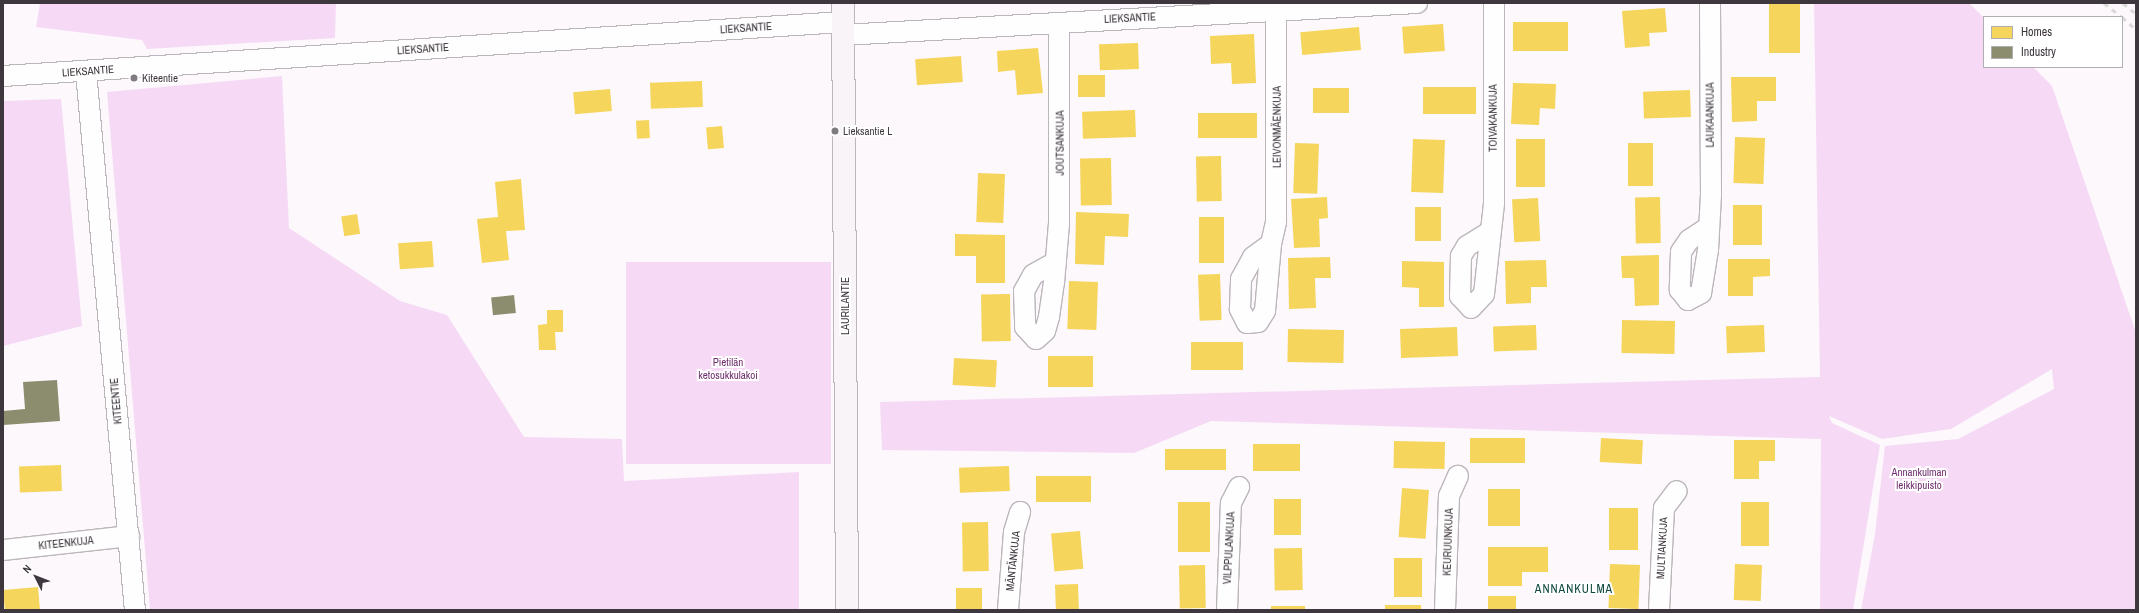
<!DOCTYPE html>
<meta charset="utf-8">
<style>
body{margin:0}
#map{position:relative;width:2139px;height:613px;overflow:hidden;background:#fcf8fc;font-family:"Archivo Narrow",sans-serif}
div>[style]{position:absolute}
.green>*{inset:0;background:#f6daf5;transform-origin:0 0}
.homes>*{inset:0;background:#f6d55c;transform-origin:0 0}
.industry>*{inset:0;background:#8c8c6e;transform-origin:0 0}
.roads{filter:drop-shadow(1px 0 #bbb6bb) drop-shadow(-1px 0 #bbb6bb) drop-shadow(0 1px #bbb6bb) drop-shadow(0 -1px #bbb6bb)}
.street>*{height:20px;margin:-10px;padding:0 10px;transform-origin:10px;border-radius:10px;background:#fffeff}
.secondary>*{height:22px;margin:-11px;padding:0 11px;transform-origin:11px;border-radius:11px;background:#f8f4f7}
.rail>*{height:3px;margin-top:-1.5px;transform-origin:0;background:repeating-linear-gradient(90deg,#dad9da 0 5px,transparent 0 10px)}
.dots>*{width:11px;height:11px;translate:-50% -50%;box-sizing:border-box;border:2px solid #fff;border-radius:50%}
span{translate:-50% -50%;white-space:nowrap;text-align:center;line-height:1.15;-webkit-text-stroke:4px #fff;paint-order:stroke}
.street-label{font-size:11px;color:#3e373e}
.poi-label{font-size:11px;color:#3e373e}
.left{translate:0 -50%;text-align:left}
.park-label{font-size:11px;color:#6f2f6e}
.neighbourhood-label{font-size:12px;color:#0b463c;letter-spacing:1px}
.frame{position:absolute;inset:0;border:4px solid #3e373e;pointer-events:none}
.legend{position:absolute;left:1983px;top:16px;width:140px;height:52px;box-sizing:border-box;background:#fff;border:1px solid #b2afb2;margin:0;padding:5px 7px;list-style:none;font-size:12px;color:#3e373e}
.legend li{display:flex;align-items:center;gap:8px;height:20px}
.legend b{width:20px;border:1px solid #b2afb2}
.north{position:absolute;left:16px;top:557px;width:40px;height:40px;-webkit-text-stroke:3px #fff;paint-order:stroke;rotate:312deg;font-size:11px;font-weight:700;line-height:16px;text-align:center;color:#3e373e}
.north::after{content:'';display:block;margin:auto;width:14px;height:18px;background:#3e373e;clip-path:polygon(50% 0,100% 100%,50% 72%,0 100%)}
</style>
<div id="map">
<div class="green">
<i style="clip-path:polygon(40px 3px,336px 3px,335px 38px,147px 49px,142px 40px,36px 27px)"></i>
<i style="clip-path:polygon(1814px 3px,1969px 3px,1984px 18px,1984px 67px,2033px 67px,2052px 86px,2136px 333px,2136px 610px,1861px 610px,1875px 534px,1885px 446px,1958px 439px,2054px 389px,2052px 369px,1951px 429px,1882px 439px,1829px 416px,1832px 423px,1880px 445px,1853px 610px,1820px 610px,1821px 439px,1211px 421px,1134px 453px,882px 450px,880px 402px,1820px 377px)"></i>
<i style="clip-path:polygon(282px 76px,289px 228px,400px 301px,447px 315px,524px 437px,622px 439px,624px 481px,799px 472px,799px 610px,150px 610px,107px 92px)"></i>
<i style="clip-path:polygon(61px 99px,82px 326px,3px 346px,3px 101px)"></i>
<i style="left:831px;top:262px;width:202px;height:205px;rotate:90deg"></i>
</div>
<div class="homes">
<i style="left:1769px;top:3px;width:31px;height:50px"></i>
<i style="clip-path:polygon(1665px 8px,1667px 32px,1649px 33px,1650px 46px,1625px 48px,1622px 11px)"></i>
<i style="left:1513px;top:22px;width:55px;height:29px"></i>
<i style="left:1443px;top:24px;width:27px;height:41px;rotate:86deg"></i>
<i style="left:1359px;top:27px;width:23px;height:59px;rotate:85deg"></i>
<i style="clip-path:polygon(1254px 34px,1256px 83px,1232px 84px,1231px 63px,1211px 64px,1210px 36px)"></i>
<i style="left:1138px;top:43px;width:26px;height:39px;rotate:88deg"></i>
<i style="clip-path:polygon(1038px 48px,1043px 93px,1017px 95px,1015px 70px,998px 72px,997px 51px)"></i>
<i style="left:961px;top:56px;width:26px;height:46px;rotate:86deg"></i>
<i style="left:1078px;top:75px;width:27px;height:22px"></i>
<i style="clip-path:polygon(1731px 77px,1776px 77px,1776px 101px,1757px 101px,1757px 121px,1732px 122px)"></i>
<i style="left:702px;top:81px;width:26px;height:52px;rotate:88deg"></i>
<i style="clip-path:polygon(1513px 83px,1556px 84px,1555px 109px,1540px 108px,1539px 125px,1511px 124px)"></i>
<i style="left:1423px;top:87px;width:53px;height:27px"></i>
<i style="left:1349px;top:88px;width:25px;height:36px;rotate:90deg"></i>
<i style="left:610px;top:89px;width:22px;height:37px;rotate:85deg"></i>
<i style="left:1690px;top:90px;width:27px;height:47px;rotate:88deg"></i>
<i style="left:1135px;top:110px;width:27px;height:53px;rotate:88deg"></i>
<i style="left:1257px;top:113px;width:25px;height:59px;rotate:90deg"></i>
<i style="left:649px;top:120px;width:18px;height:13px;rotate:87deg"></i>
<i style="left:722px;top:126px;width:22px;height:16px;rotate:85deg"></i>
<i style="left:1735px;top:137px;width:30px;height:46px;rotate:2deg"></i>
<i style="left:1413px;top:139px;width:32px;height:53px;rotate:2deg"></i>
<i style="left:1516px;top:139px;width:29px;height:48px"></i>
<i style="left:1295px;top:143px;width:24px;height:50px;rotate:2deg"></i>
<i style="left:1628px;top:143px;width:25px;height:43px"></i>
<i style="left:1221px;top:156px;width:45px;height:25px;rotate:89deg"></i>
<i style="left:1111px;top:158px;width:47px;height:31px;rotate:89deg"></i>
<i style="left:978px;top:173px;width:27px;height:49px;rotate:2deg"></i>
<i style="clip-path:polygon(521px 179px,525px 230px,506px 231px,509px 260px,482px 263px,477px 219px,498px 217px,495px 182px)"></i>
<i style="clip-path:polygon(1327px 197px,1328px 218px,1319px 219px,1320px 247px,1294px 248px,1291px 199px)"></i>
<i style="left:1660px;top:197px;width:46px;height:25px;rotate:89deg"></i>
<i style="left:1538px;top:198px;width:43px;height:26px;rotate:87deg"></i>
<i style="left:1762px;top:205px;width:40px;height:29px;rotate:90deg"></i>
<i style="left:1415px;top:207px;width:26px;height:34px"></i>
<i style="clip-path:polygon(1076px 212px,1129px 214px,1128px 237px,1105px 236px,1104px 265px,1075px 264px)"></i>
<i style="left:357px;top:214px;width:20px;height:16px;rotate:81deg"></i>
<i style="left:1199px;top:217px;width:25px;height:46px"></i>
<i style="clip-path:polygon(955px 234px,1005px 235px,1005px 283px,976px 283px,976px 256px,955px 256px)"></i>
<i style="left:432px;top:241px;width:26px;height:34px;rotate:86deg"></i>
<i style="clip-path:polygon(1659px 255px,1659px 305px,1635px 306px,1634px 278px,1622px 278px,1621px 256px)"></i>
<i style="clip-path:polygon(1330px 257px,1331px 278px,1315px 278px,1316px 308px,1289px 309px,1288px 258px)"></i>
<i style="clip-path:polygon(1728px 259px,1770px 259px,1770px 276px,1753px 277px,1753px 296px,1728px 296px)"></i>
<i style="clip-path:polygon(1546px 260px,1547px 287px,1531px 287px,1531px 303px,1506px 304px,1505px 261px)"></i>
<i style="clip-path:polygon(1402px 261px,1444px 262px,1444px 307px,1419px 307px,1419px 288px,1402px 287px)"></i>
<i style="left:1220px;top:274px;width:46px;height:22px;rotate:88deg"></i>
<i style="left:1069px;top:281px;width:29px;height:48px;rotate:2deg"></i>
<i style="left:1010px;top:294px;width:47px;height:29px;rotate:89deg"></i>
<i style="clip-path:polygon(547px 310px,563px 310px,563px 332px,555px 332px,556px 350px,539px 350px,538px 325px,547px 324px)"></i>
<i style="left:1622px;top:320px;width:53px;height:33px;rotate:1deg"></i>
<i style="left:1536px;top:325px;width:25px;height:43px;rotate:88deg"></i>
<i style="left:1764px;top:325px;width:27px;height:38px;rotate:88deg"></i>
<i style="left:1457px;top:327px;width:29px;height:57px;rotate:88deg"></i>
<i style="left:1288px;top:329px;width:56px;height:33px;rotate:1deg"></i>
<i style="left:1191px;top:342px;width:52px;height:28px"></i>
<i style="left:1048px;top:356px;width:45px;height:31px"></i>
<i style="left:954px;top:358px;width:43px;height:27px;rotate:3deg"></i>
<i style="left:1525px;top:438px;width:25px;height:55px;rotate:90deg"></i>
<i style="left:1601px;top:438px;width:42px;height:24px;rotate:3deg"></i>
<i style="clip-path:polygon(1734px 440px,1775px 440px,1775px 461px,1759px 461px,1759px 479px,1734px 479px)"></i>
<i style="left:1394px;top:441px;width:51px;height:27px;rotate:1deg"></i>
<i style="left:1253px;top:444px;width:47px;height:27px"></i>
<i style="left:1226px;top:449px;width:21px;height:61px;rotate:90deg"></i>
<i style="left:61px;top:465px;width:26px;height:42px;rotate:88deg"></i>
<i style="left:1009px;top:466px;width:25px;height:50px;rotate:88deg"></i>
<i style="left:1036px;top:476px;width:55px;height:26px"></i>
<i style="left:1402px;top:488px;width:27px;height:49px;rotate:4deg"></i>
<i style="left:1488px;top:489px;width:32px;height:37px"></i>
<i style="left:1274px;top:499px;width:27px;height:36px"></i>
<i style="left:1210px;top:502px;width:50px;height:32px;rotate:90deg"></i>
<i style="left:1741px;top:502px;width:28px;height:44px"></i>
<i style="left:1638px;top:508px;width:42px;height:29px;rotate:90deg"></i>
<i style="left:988px;top:522px;width:49px;height:26px;rotate:89deg"></i>
<i style="left:1080px;top:531px;width:38px;height:29px;rotate:85deg"></i>
<i style="clip-path:polygon(1488px 547px,1548px 547px,1548px 572px,1522px 572px,1522px 586px,1488px 586px)"></i>
<i style="left:1302px;top:548px;width:42px;height:28px;rotate:89deg"></i>
<i style="left:1394px;top:558px;width:28px;height:39px"></i>
<i style="left:1610px;top:564px;width:30px;height:44px;rotate:2deg"></i>
<i style="left:1735px;top:564px;width:27px;height:36px;rotate:2deg"></i>
<i style="left:1205px;top:565px;width:43px;height:26px;rotate:89deg"></i>
<i style="left:1078px;top:584px;width:26px;height:23px;rotate:88deg"></i>
<i style="left:38px;top:587px;width:23px;height:35px;rotate:85deg"></i>
<i style="left:956px;top:588px;width:26px;height:22px"></i>
<i style="left:1488px;top:596px;width:28px;height:14px"></i>
<i style="left:1385px;top:605px;width:36px;height:5px"></i>
<i style="left:1271px;top:606px;width:34px;height:4px"></i>
</div>
<div class="industry">
<i style="left:514px;top:295px;width:18px;height:23px;rotate:84deg"></i>
<i style="clip-path:polygon(57px 380px,60px 421px,3px 425px,3px 411px,25px 409px,23px 382px)"></i>
</div>
<div class="roads">
<div class="street">
<i style="left:843px;top:35px;width:575px;rotate:-3.19deg"></i>
<i style="left:86px;top:72px;width:540px;rotate:84.8deg"></i>
<i style="left:3px;top:76px;width:842px;rotate:-3.68deg"></i>
<i style="left:1709px;top:227px;width:24px;rotate:147deg"></i>
<i style="left:1689px;top:240px;width:14px;rotate:124deg"></i>
<i style="left:1681px;top:252px;width:38px;rotate:92deg"></i>
<i style="left:1680px;top:290px;width:13px;rotate:51deg"></i>
<i style="left:1688px;top:300px;width:15px;rotate:-28deg"></i>
<i style="left:1701px;top:293px;width:44px;rotate:-80.8deg"></i>
<i style="left:1708px;top:250px;width:55px;rotate:-86.9deg"></i>
<i style="left:1711px;top:195px;width:192px;rotate:-90.3deg"></i>
<i style="left:1488px;top:233px;width:25px;rotate:148deg"></i>
<i style="left:1467px;top:246px;width:12px;rotate:121deg"></i>
<i style="left:1461px;top:256px;width:40px;rotate:91.4deg"></i>
<i style="left:1460px;top:296px;width:16px;rotate:47deg"></i>
<i style="left:1471px;top:308px;width:19px;rotate:-47deg"></i>
<i style="left:1484px;top:294px;width:92px;rotate:-83.7deg"></i>
<i style="left:1494px;top:203px;width:200px;rotate:-90deg"></i>
<i style="left:1271px;top:244px;width:67px;rotate:95.1deg"></i>
<i style="left:1265px;top:311px;width:13px;rotate:122deg"></i>
<i style="left:1258px;top:322px;width:11px;rotate:175deg"></i>
<i style="left:1247px;top:323px;width:16px;rotate:-117deg"></i>
<i style="left:1240px;top:309px;width:30px;rotate:-88deg"></i>
<i style="left:1241px;top:279px;width:25px;rotate:-61deg"></i>
<i style="left:1253px;top:257px;width:22px;rotate:-36deg"></i>
<i style="left:1271px;top:244px;width:23px;rotate:-77deg"></i>
<i style="left:1276px;top:222px;width:212px;rotate:-90deg"></i>
<i style="left:1056px;top:262px;width:26px;rotate:151deg"></i>
<i style="left:1033px;top:275px;width:18px;rotate:119deg"></i>
<i style="left:1024px;top:291px;width:36px;rotate:88deg"></i>
<i style="left:1025px;top:327px;width:16px;rotate:47deg"></i>
<i style="left:1036px;top:339px;width:12px;rotate:-42deg"></i>
<i style="left:1045px;top:331px;width:15px;rotate:-74deg"></i>
<i style="left:1049px;top:317px;width:34px;rotate:-82deg"></i>
<i style="left:1054px;top:283px;width:60px;rotate:-85.2deg"></i>
<i style="left:1059px;top:223px;width:200px;rotate:-90deg"></i>
<i style="left:3px;top:550px;width:127px;rotate:-6.3deg"></i>
<i style="left:1008px;top:610px;width:78px;rotate:-85.6deg"></i>
<i style="left:1014px;top:532px;width:21px;rotate:-73deg"></i>
<i style="left:1227px;top:610px;width:107px;rotate:-87.9deg"></i>
<i style="left:1231px;top:503px;width:18px;rotate:-63deg"></i>
<i style="left:1445px;top:610px;width:114px;rotate:-88deg"></i>
<i style="left:1449px;top:496px;width:22px;rotate:-66deg"></i>
<i style="left:1659px;top:610px;width:102px;rotate:-87.2deg"></i>
<i style="left:1664px;top:508px;width:21px;rotate:-53deg"></i>
</div>
<div class="secondary">
<i style="left:843px;top:3px;width:607px;rotate:89.62deg"></i>
</div>
</div>
<div class="rail">
<i style="left:2104px;top:3px;width:23px;rotate:38deg"></i>
<i style="left:2123px;top:3px;width:17px;rotate:40deg"></i>
<i style="left:2122px;top:17px;width:18px;rotate:41deg"></i>
</div>
<div class="dots">
<i style="left:134px;top:78px;background:#807b80"></i>
<i style="left:835px;top:131px;background:#807b80"></i>
</div>
<div class="street-label">
<span style="left:1130px;top:18px;rotate:-3deg">LIEKSANTIE</span>
<span style="left:746px;top:28px;rotate:-4deg">LIEKSANTIE</span>
<span style="left:423px;top:49px;rotate:-4deg">LIEKSANTIE</span>
<span style="left:88px;top:71px;rotate:-4deg">LIEKSANTIE</span>
<span style="left:1710px;top:115px;rotate:-90deg">LAUKAANKUJA</span>
<span style="left:1493px;top:118px;rotate:-90deg">TOIVAKANKUJA</span>
<span style="left:1277px;top:127px;rotate:-90deg">LEIVONMÄENKUJA</span>
<span style="left:1060px;top:143px;rotate:-90deg">JOUTSANKUJA</span>
<span style="left:845px;top:306px;rotate:-90deg">LAURILANTIE</span>
<span style="left:116px;top:401px;rotate:-95deg">KITEENTIE</span>
<span style="left:1448px;top:542px;rotate:-88deg">KEURUUNKUJA</span>
<span style="left:66px;top:543px;rotate:-6deg">KITEENKUJA</span>
<span style="left:1229px;top:548px;rotate:-87deg">VILPPULANKUJA</span>
<span style="left:1662px;top:548px;rotate:-87deg">MULTIANKUJA</span>
<span style="left:1013px;top:561px;rotate:-84deg">MÄNTÄNKUJA</span>
</div>
<div class="poi-label">
<span class="left" style="left:142px;top:78px">Kiteentie</span>
<span class="left" style="left:843px;top:131px">Lieksantie L</span>
</div>
<div class="park-label">
<span style="left:728px;top:369px">Pietilän<br>ketosukkulakoi</span>
<span style="left:1919px;top:479px">Annankulman<br>leikkipuisto</span>
</div>
<div class="neighbourhood-label">
<span style="left:1574px;top:590px">ANNANKULMA</span>
</div>
<div class="frame"></div>
<ul class="legend">
<li><b style="height:11px;background:#f6d55c"></b>Homes</li>
<li><b style="height:11px;background:#8c8c6e"></b>Industry</li>
</ul>
<div class="north">N</div>
</div>
